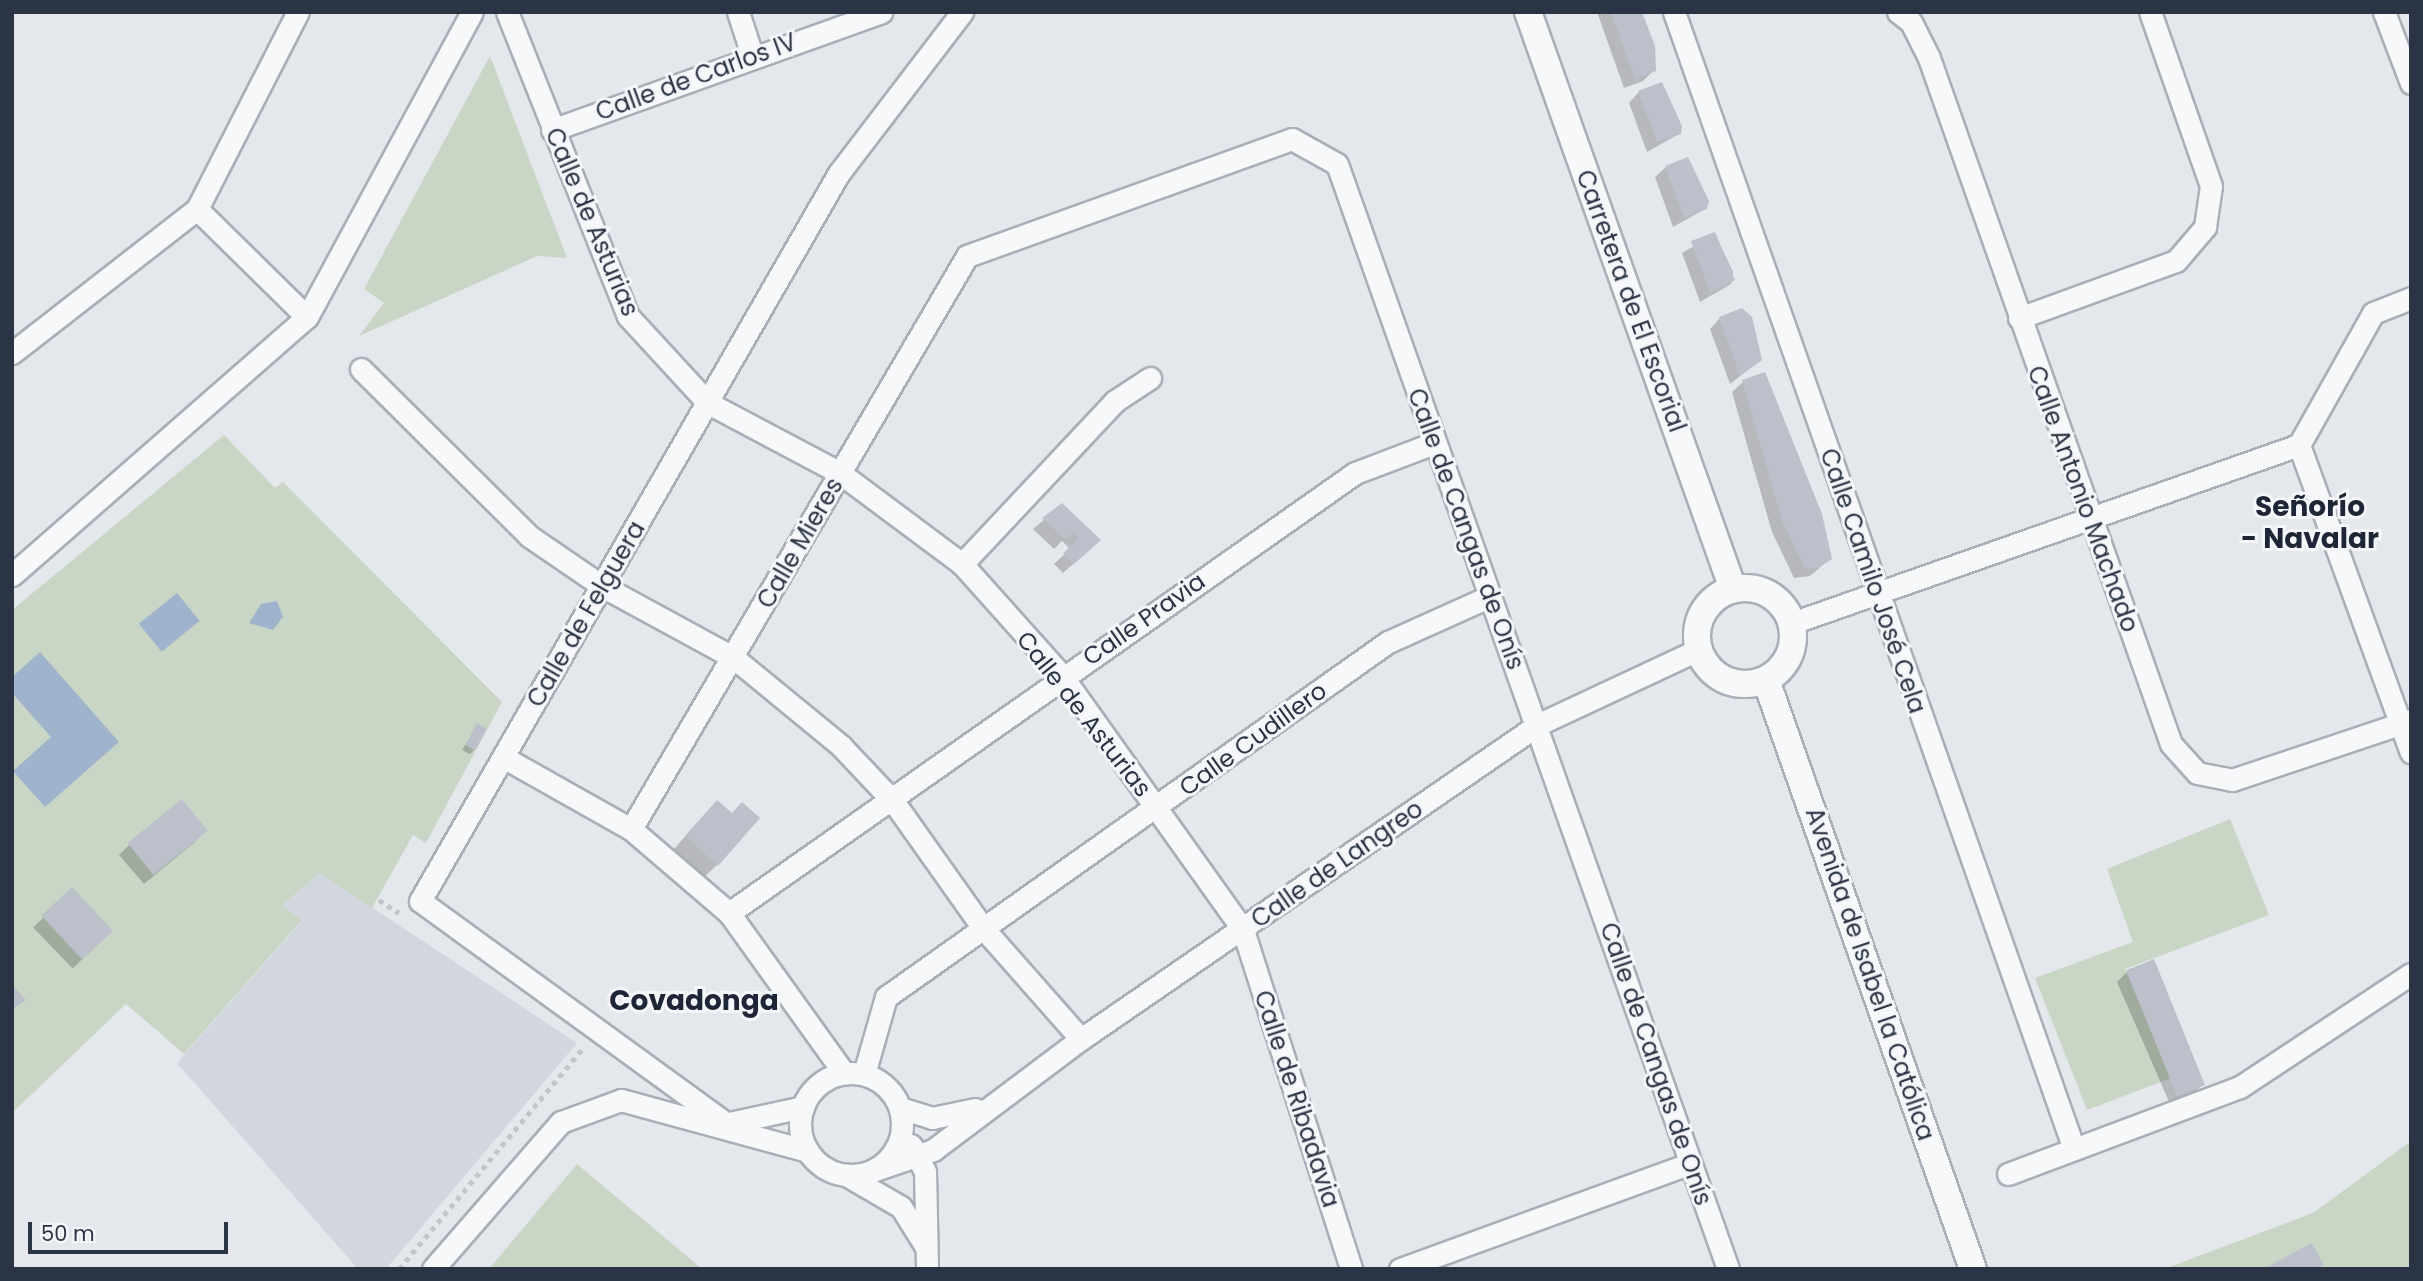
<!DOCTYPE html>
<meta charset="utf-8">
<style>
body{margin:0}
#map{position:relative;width:2423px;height:1281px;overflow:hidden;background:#e4e7ec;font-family:Poppins,sans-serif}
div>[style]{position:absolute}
.built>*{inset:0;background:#d2d6de}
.green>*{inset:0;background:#c9d6c5}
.water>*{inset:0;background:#9fb4cc;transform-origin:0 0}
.shadow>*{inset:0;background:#0003;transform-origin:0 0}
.building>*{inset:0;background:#bbc0ca;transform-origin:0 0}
.path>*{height:4.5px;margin-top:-2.25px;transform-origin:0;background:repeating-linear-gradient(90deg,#c2c5cb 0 5px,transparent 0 10px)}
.roads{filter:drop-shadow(2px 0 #a9aeb7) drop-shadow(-2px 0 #a9aeb7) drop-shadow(0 2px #a9aeb7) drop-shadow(0 -2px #a9aeb7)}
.minor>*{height:21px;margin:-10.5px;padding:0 10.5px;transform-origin:10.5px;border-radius:10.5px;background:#f7f8fa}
.minor>.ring{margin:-10.5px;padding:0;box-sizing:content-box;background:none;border:21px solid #f7f8fa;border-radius:50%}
.tertiary>*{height:26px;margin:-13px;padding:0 13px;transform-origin:13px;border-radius:13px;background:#f7f8fa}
.tertiary>.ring{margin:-13px;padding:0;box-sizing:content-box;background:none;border:26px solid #f7f8fa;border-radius:50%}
span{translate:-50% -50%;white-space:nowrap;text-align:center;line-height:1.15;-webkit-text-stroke:6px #f4f6f9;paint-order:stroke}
.street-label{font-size:24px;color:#2b3445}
.quarter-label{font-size:28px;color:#1d2536;font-weight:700}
.frame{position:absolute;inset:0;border:14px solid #2b3445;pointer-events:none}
.scale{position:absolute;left:28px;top:1222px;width:200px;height:32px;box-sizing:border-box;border:4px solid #2b3445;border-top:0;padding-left:9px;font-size:21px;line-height:24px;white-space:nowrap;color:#2b3445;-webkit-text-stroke:5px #f4f6f9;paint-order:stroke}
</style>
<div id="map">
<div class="built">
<i style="clip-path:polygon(320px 873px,577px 1043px,386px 1269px,358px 1269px,177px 1063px,302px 921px,282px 905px)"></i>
</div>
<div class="green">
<i style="clip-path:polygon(490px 56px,567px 258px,537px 256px,359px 336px,384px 303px,364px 289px)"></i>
<i style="clip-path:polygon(224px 435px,275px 488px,283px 482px,502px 702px,426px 843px,413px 835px,372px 908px,320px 873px,282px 905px,302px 920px,184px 1054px,126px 1004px,12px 1113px,12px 610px)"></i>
<i style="clip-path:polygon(2230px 819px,2269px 915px,2125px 969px,2171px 1078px,2087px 1110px,2035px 978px,2133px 942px,2107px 869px)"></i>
<i style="clip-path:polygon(2411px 1141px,2411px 1269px,2164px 1269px,2313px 1213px)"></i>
<i style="clip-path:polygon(577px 1164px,702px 1269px,489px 1269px)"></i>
</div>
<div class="water">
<i style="left:177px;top:593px;width:36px;height:49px;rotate:51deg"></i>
<i style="clip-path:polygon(277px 601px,283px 617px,273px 630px,249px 623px,261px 604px)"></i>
<i style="clip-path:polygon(40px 652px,119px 742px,45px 807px,13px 771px,51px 737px,12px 693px,12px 677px)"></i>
</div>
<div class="shadow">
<i style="clip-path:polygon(1597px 12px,1636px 12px,1654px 70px,1643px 81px,1624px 88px)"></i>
<i style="clip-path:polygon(1639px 92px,1679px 134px,1647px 152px,1629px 103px)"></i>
<i style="clip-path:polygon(1666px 167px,1705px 209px,1673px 227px,1655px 177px)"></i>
<i style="clip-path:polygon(1715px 234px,1733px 272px,1731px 284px,1700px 302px,1682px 253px)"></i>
<i style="clip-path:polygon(1720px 318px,1760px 360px,1730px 384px,1710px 329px)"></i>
<i style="clip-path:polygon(1743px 382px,1830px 559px,1810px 576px,1794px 578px,1772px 532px,1732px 392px)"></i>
<i style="clip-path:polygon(1062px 505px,1089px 550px,1063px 573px,1054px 564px,1070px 549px,1062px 541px,1054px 549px,1033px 529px)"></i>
<i style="clip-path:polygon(478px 725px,474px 750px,470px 754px,462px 750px)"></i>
<i style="clip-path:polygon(697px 823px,717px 865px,696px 885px,666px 858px)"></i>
<i style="clip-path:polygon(196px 841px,144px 884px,119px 855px,129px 845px)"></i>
<i style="left:72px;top:890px;width:57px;height:54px;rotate:46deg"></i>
<i style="clip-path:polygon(2127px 972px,2202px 1085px,2192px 1095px,2170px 1104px,2117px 982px)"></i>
</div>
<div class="building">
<i style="clip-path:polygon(1611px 12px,1642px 12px,1655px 46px,1656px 71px,1635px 79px)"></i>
<i style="clip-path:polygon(1662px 82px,1682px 126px,1681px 134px,1657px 142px,1638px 91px)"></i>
<i style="clip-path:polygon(1688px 157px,1709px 201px,1707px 209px,1684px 218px,1665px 166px)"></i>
<i style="clip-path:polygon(1715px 232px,1735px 280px,1710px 293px,1691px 241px)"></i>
<i style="clip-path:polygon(1742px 308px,1752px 317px,1762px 360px,1740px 376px,1719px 317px)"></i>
<i style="clip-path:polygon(1765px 372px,1822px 514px,1832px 559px,1818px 568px,1805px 569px,1782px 521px,1742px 380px)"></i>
<i style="clip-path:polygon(1062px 503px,1101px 540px,1074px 564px,1063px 553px,1079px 539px,1073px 532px,1066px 540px,1042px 518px)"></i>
<i style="left:477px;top:723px;width:11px;height:25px;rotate:27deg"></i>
<i style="left:182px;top:799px;width:41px;height:70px;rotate:51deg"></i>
<i style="clip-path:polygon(717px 800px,732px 813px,742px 802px,760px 818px,718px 866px,685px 836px)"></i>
<i style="left:72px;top:887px;width:60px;height:42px;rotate:47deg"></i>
<i style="left:2154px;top:959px;width:136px;height:30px;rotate:68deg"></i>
<i style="clip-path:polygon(12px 985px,26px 1000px,12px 1009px)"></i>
<i style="clip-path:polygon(2312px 1243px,2324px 1265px,2317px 1269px,2263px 1269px)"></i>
</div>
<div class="path">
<i style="left:379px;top:900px;width:24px;rotate:33deg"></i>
<i style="left:399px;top:1269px;width:288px;rotate:-50.2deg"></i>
</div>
<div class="roads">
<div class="minor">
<i style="left:507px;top:12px;width:327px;rotate:68.3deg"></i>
<i style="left:628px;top:316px;width:118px;rotate:47.4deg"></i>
<i style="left:708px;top:403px;width:149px;rotate:27.9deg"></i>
<i style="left:840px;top:473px;width:152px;rotate:36.7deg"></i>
<i style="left:962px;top:564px;width:150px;rotate:48.2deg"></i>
<i style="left:1062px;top:676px;width:312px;rotate:54.5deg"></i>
<i style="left:1243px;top:930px;width:356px;rotate:72.3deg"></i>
<i style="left:738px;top:12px;width:45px;rotate:72deg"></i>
<i style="left:1674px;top:12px;width:1205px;rotate:70.62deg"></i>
<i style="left:1898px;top:12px;width:16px;rotate:38deg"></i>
<i style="left:1911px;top:22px;width:40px;rotate:63.4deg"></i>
<i style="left:1929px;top:58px;width:727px;rotate:70.57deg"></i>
<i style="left:2171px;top:744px;width:39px;rotate:48deg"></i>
<i style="left:2197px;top:773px;width:36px;rotate:11deg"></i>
<i style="left:2232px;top:780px;width:189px;rotate:-18.5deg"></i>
<i style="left:2384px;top:12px;width:76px;rotate:69.2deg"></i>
<i style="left:552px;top:130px;width:350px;rotate:-19.7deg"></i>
<i style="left:197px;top:209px;width:154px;rotate:44.5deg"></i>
<i style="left:2019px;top:318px;width:167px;rotate:-20deg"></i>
<i style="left:2176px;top:261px;width:45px;rotate:-49.5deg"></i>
<i style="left:2205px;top:227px;width:41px;rotate:-81.7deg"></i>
<i style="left:2211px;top:186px;width:184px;rotate:-109.3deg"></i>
<i style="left:12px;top:353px;width:234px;rotate:-37.9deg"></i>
<i style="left:197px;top:209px;width:221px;rotate:-62.9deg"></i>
<i style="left:361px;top:369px;width:237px;rotate:44.8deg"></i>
<i style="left:529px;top:536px;width:88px;rotate:34.4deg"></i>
<i style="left:602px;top:586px;width:150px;rotate:28.6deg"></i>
<i style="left:734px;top:658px;width:139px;rotate:39.4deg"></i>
<i style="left:841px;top:746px;width:76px;rotate:46.6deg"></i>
<i style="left:893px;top:801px;width:156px;rotate:54.7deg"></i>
<i style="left:983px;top:928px;width:148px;rotate:48.6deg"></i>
<i style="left:2299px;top:445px;width:327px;rotate:70deg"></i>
<i style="left:962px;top:564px;width:224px;rotate:-46.8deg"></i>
<i style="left:1115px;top:401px;width:42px;rotate:-33.3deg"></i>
<i style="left:12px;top:575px;width:392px;rotate:-41.2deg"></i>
<i style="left:307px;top:317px;width:347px;rotate:-61.6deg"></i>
<i style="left:1792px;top:623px;width:537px;rotate:-19.35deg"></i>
<i style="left:2299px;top:445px;width:151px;rotate:-60.7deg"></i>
<i style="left:2373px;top:313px;width:41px;rotate:-21.5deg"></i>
<i style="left:503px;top:757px;width:147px;rotate:29.4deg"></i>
<i style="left:631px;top:829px;width:129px;rotate:40.6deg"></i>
<i style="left:729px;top:913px;width:197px;rotate:54.3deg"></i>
<i style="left:631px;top:829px;width:664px;rotate:-59.61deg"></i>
<i style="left:967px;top:256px;width:345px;rotate:-19.8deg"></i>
<i style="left:1292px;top:139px;width:51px;rotate:29.1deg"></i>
<i style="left:1337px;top:164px;width:1172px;rotate:70.51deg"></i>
<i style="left:729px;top:913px;width:765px;rotate:-35.1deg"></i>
<i style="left:1355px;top:473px;width:85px;rotate:-20.8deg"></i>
<i class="ring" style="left:800px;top:1073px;width:81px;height:81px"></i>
<i style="left:864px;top:1074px;width:80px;rotate:-74.1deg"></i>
<i style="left:886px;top:997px;width:615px;rotate:-35.27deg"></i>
<i style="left:1388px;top:642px;width:110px;rotate:-24.2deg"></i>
<i style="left:900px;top:1108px;width:34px;rotate:17deg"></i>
<i style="left:932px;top:1118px;width:44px;rotate:-11.8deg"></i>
<i style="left:729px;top:1123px;width:76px;rotate:-12.2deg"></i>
<i style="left:727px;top:1124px;width:379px;rotate:-144deg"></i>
<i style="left:420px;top:901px;width:840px;rotate:-60.08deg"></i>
<i style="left:839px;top:173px;width:203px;rotate:-52.6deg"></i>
<i style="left:911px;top:1145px;width:30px;rotate:62deg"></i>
<i style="left:925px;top:1171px;width:98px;rotate:88.8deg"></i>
<i style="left:872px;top:1171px;width:65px;rotate:-19deg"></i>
<i style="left:933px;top:1150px;width:185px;rotate:-36.9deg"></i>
<i style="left:1081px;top:1039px;width:556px;rotate:-34.52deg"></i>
<i style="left:1539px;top:724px;width:175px;rotate:-25deg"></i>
<i style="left:2008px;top:1174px;width:248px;rotate:-20.6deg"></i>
<i style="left:2240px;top:1087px;width:205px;rotate:-33.5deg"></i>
<i style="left:846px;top:1175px;width:64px;rotate:30.2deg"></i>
<i style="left:901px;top:1207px;width:47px;rotate:58deg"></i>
<i style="left:433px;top:1269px;width:195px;rotate:-49deg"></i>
<i style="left:561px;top:1122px;width:64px;rotate:-20.1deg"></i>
<i style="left:621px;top:1100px;width:194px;rotate:15.3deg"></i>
<i style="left:1400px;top:1269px;width:307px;rotate:-20deg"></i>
</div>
<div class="tertiary">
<i style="left:1528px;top:12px;width:612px;rotate:70.44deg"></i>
<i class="ring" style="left:1697px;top:588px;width:70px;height:70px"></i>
<i style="left:1766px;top:680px;width:624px;rotate:70.64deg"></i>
</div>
</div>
<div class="street-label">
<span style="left:696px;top:77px;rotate:-20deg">Calle de Carlos IV</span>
<span style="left:592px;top:222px;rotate:67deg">Calle de Asturias</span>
<span style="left:1631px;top:301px;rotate:70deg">Carretera de El Escorial</span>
<span style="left:2083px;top:499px;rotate:70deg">Calle Antonio Machado</span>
<span style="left:1466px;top:529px;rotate:70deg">Calle de Cangas de Onís</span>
<span style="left:800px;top:543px;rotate:-60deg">Calle Mieres</span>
<span style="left:1873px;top:581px;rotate:71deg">Calle Camilo José Cela</span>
<span style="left:586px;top:614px;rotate:-60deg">Calle de Felguera</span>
<span style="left:1144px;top:619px;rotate:-35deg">Calle Pravia</span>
<span style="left:1084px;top:714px;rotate:52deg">Calle de Asturias</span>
<span style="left:1253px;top:739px;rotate:-36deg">Calle Cudillero</span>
<span style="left:1337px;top:864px;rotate:-35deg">Calle de Langreo</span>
<span style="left:1870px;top:974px;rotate:71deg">Avenida de Isabel la Católica</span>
<span style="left:1656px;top:1064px;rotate:71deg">Calle de Cangas de Onís</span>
<span style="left:1297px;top:1099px;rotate:72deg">Calle de Ribadavia</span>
</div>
<div class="quarter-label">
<span style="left:2310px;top:523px">Señorío<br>- Navalar</span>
<span style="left:694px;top:1001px">Covadonga</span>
</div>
<div class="frame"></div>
<div class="scale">50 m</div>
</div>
